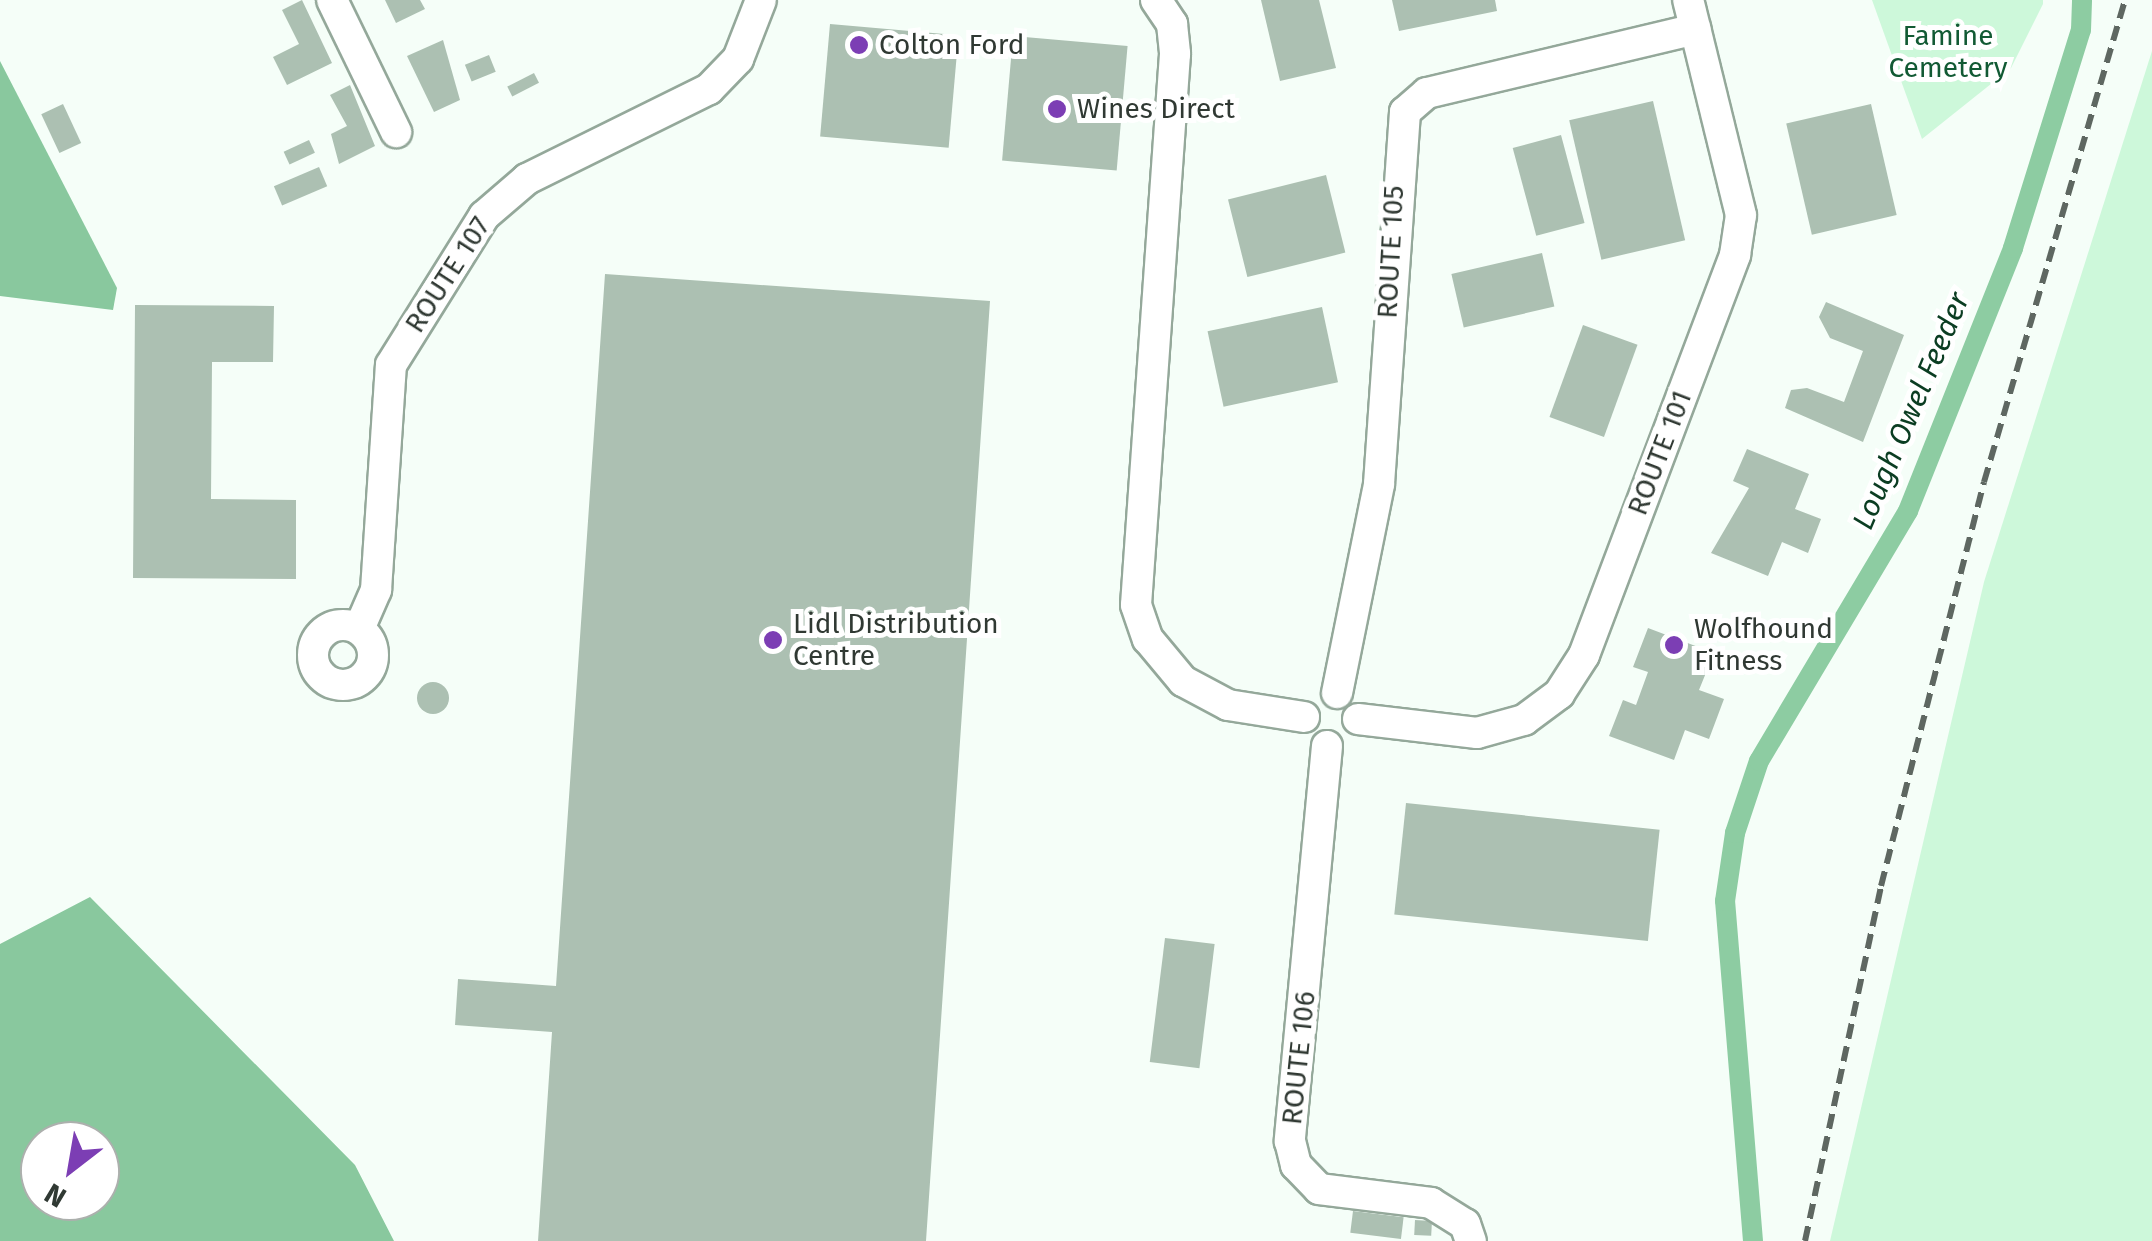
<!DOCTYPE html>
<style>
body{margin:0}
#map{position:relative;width:2152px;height:1241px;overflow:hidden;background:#f5fef8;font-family:"Fira Sans",sans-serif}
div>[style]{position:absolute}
.green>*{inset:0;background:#cdf8da}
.forest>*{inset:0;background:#89c89e}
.canal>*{height:20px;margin:-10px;padding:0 10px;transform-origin:10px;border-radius:10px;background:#8dcca2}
.building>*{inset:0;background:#acc0b2;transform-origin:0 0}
.round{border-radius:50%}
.roads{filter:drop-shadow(2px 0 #94a89a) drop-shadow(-2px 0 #94a89a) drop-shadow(0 2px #94a89a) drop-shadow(0 -2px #94a89a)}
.minor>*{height:30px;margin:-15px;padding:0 15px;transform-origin:15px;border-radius:15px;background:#fff}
.minor>.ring{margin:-15px;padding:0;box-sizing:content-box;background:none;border:30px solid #fff;border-radius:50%}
.rail>*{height:6px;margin-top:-3px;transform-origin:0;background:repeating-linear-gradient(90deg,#5e6761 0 15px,transparent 0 23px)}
.dots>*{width:28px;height:28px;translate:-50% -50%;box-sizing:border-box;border:5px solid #fff;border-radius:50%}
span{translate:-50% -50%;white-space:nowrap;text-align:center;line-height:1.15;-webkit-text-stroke:10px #fff;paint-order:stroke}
.park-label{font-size:28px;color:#125a34}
.poi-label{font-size:28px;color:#303933}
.left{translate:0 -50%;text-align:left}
.street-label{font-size:28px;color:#303933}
.water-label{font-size:30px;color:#0b3d22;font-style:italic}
.north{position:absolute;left:20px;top:1121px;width:100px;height:100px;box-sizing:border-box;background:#fff;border:2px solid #acb0ad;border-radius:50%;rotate:211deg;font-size:28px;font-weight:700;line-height:40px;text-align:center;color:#303933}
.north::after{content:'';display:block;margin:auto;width:35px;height:45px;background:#7c3eb4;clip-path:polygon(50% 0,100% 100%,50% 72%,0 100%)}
</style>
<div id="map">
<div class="green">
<i style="clip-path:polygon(1872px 0,2043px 0,2043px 4px,2011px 68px,1922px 139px)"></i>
<i style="clip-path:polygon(2152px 51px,2152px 1241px,1830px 1241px,1984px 582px)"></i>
</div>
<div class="forest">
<i style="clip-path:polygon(0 61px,117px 288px,113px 310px,0 296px)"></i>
<i style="clip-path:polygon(evenodd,90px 897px,355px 1165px,394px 1241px,0 1241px,0 944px,90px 897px,100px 1141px,100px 1201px,40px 1201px,40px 1141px,100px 1141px)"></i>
</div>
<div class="canal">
<i style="left:1753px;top:1241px;width:341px;rotate:-94.7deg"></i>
<i style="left:1725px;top:901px;width:69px;rotate:-81.6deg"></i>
<i style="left:1735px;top:833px;width:76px;rotate:-71.6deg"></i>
<i style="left:1759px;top:761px;width:291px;rotate:-59.2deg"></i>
<i style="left:1908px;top:511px;width:283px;rotate:-68.2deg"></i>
<i style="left:2013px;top:248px;width:228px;rotate:-72.7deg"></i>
<i style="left:2081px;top:30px;width:30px;rotate:-88deg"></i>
</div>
<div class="building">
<i style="clip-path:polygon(302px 0,332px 63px,287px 85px,273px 57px,299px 44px,282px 10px)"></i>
<i style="clip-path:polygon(385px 0,420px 0,425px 9px,396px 23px)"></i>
<i style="clip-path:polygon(1261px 0,1319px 0,1336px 68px,1280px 81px)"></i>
<i style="clip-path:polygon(1392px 0,1495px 0,1497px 11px,1399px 31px)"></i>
<i style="left:830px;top:24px;width:129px;height:113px;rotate:5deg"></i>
<i style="left:1013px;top:36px;width:115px;height:125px;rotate:5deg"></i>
<i style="clip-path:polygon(443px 40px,460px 100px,434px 112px,407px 56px)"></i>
<i style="left:489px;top:55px;width:18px;height:26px;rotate:68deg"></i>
<i style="left:534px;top:73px;width:11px;height:30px;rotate:63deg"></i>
<i style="clip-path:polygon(350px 85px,375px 146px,339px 164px,331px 134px,347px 126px,330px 95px)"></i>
<i style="left:1653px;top:101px;width:143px;height:86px;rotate:77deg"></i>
<i style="left:63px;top:104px;width:43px;height:24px;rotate:65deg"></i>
<i style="left:1871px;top:104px;width:114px;height:87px;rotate:77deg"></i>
<i style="left:1561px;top:135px;width:91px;height:50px;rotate:75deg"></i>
<i style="left:309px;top:140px;width:14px;height:28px;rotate:65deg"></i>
<i style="left:319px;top:167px;width:21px;height:49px;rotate:67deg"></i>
<i style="left:1326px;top:175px;width:80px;height:101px;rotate:76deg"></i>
<i style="left:1542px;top:253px;width:55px;height:93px;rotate:77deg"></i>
<i style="clip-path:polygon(605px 274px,990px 301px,926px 1241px,538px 1241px,552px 1032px,455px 1025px,458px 979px,556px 986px)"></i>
<i style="clip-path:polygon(1826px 302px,1904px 335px,1863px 442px,1785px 408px,1791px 390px,1807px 388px,1844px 402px,1863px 351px,1830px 338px,1819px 317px)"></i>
<i style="clip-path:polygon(135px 305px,274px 306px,273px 362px,212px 362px,211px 499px,296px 500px,296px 579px,133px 578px)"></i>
<i style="left:1322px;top:307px;width:77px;height:117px;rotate:78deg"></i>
<i style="left:1583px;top:325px;width:58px;height:98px;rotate:20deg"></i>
<i style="clip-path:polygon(1747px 449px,1809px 474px,1795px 509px,1821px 519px,1808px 553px,1782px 542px,1768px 576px,1711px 553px,1749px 488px,1733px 481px)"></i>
<i style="clip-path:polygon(1648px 628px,1714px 653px,1699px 690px,1724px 699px,1709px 739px,1685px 730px,1674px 760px,1609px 736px,1623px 700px,1636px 705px,1648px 672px,1633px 667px)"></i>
<i class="round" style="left:417px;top:682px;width:32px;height:32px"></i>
<i style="left:1406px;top:803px;width:255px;height:112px;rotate:6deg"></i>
<i style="left:1165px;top:938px;width:50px;height:125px;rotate:7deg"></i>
<i style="left:1353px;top:1211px;width:51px;height:22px;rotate:7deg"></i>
<i style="left:1415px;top:1220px;width:17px;height:15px;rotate:3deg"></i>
</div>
<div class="roads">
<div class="minor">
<i style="left:332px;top:0;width:147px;rotate:64.1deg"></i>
<i style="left:1156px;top:0;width:29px;rotate:56deg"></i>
<i style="left:1172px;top:24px;width:30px;rotate:84deg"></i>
<i style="left:1175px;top:54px;width:552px;rotate:94.05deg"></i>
<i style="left:1136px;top:605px;width:36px;rotate:71deg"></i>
<i style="left:1148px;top:639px;width:55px;rotate:50.2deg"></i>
<i style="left:1183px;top:681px;width:51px;rotate:28.1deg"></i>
<i style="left:1228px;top:705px;width:77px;rotate:9deg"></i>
<i class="ring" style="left:313px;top:625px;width:30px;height:30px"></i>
<i style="left:359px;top:629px;width:43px;rotate:-66.4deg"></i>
<i style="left:376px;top:590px;width:225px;rotate:-86.2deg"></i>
<i style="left:391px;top:365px;width:176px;rotate:-58deg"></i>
<i style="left:484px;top:216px;width:57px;rotate:-40.7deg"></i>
<i style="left:527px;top:179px;width:203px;rotate:-26.3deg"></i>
<i style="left:709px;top:89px;width:42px;rotate:-46deg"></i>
<i style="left:738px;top:59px;width:63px;rotate:-68.7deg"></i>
<i style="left:1337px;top:693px;width:213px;rotate:-78.6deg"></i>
<i style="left:1379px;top:484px;width:373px;rotate:-86deg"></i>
<i style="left:1405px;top:112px;width:29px;rotate:-41deg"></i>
<i style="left:1427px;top:93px;width:276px;rotate:-13.4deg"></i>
<i style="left:1358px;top:719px;width:120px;rotate:6.7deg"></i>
<i style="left:1477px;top:733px;width:49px;rotate:-15.5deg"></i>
<i style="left:1524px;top:720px;width:44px;rotate:-36.6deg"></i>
<i style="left:1559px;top:694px;width:46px;rotate:-57.3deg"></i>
<i style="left:1584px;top:655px;width:428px;rotate:-69.3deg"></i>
<i style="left:1735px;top:255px;width:40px;rotate:-81.5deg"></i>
<i style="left:1741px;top:215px;width:221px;rotate:-103.8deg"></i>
<i style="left:1327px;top:746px;width:397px;rotate:95.4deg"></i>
<i style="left:1290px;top:1141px;width:25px;rotate:76deg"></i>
<i style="left:1296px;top:1165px;width:33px;rotate:46deg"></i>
<i style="left:1319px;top:1189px;width:113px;rotate:7.1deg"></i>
<i style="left:1431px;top:1203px;width:40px;rotate:32deg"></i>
<i style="left:1465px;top:1224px;width:18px;rotate:71deg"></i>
</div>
</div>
<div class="rail">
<i style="left:1805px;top:1241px;width:363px;rotate:-77.9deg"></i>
<i style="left:1881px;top:886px;width:417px;rotate:-75.7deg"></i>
<i style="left:1984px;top:482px;width:502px;rotate:-73.69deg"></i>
</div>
<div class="dots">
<i style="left:859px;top:45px;background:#7c3eb4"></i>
<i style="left:1057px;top:109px;background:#7c3eb4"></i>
<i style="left:773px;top:640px;background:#7c3eb4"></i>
<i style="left:1674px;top:645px;background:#7c3eb4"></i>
</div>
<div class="park-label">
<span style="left:1948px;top:52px">Famine<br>Cemetery</span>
</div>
<div class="poi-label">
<span class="left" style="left:879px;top:45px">Colton Ford</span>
<span class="left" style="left:1077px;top:109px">Wines Direct</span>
<span class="left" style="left:793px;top:640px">Lidl Distribution<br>Centre</span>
<span class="left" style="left:1694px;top:645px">Wolfhound<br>Fitness</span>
</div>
<div class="street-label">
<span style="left:1391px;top:252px;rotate:-87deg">ROUTE 105</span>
<span style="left:448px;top:275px;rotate:-57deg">ROUTE 107</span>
<span style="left:1660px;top:453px;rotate:-69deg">ROUTE 101</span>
<span style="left:1299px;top:1058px;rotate:-84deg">ROUTE 106</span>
</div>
<div class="water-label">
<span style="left:1911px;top:411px;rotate:-67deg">Lough Owel Feeder</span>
</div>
<div class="north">N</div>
</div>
